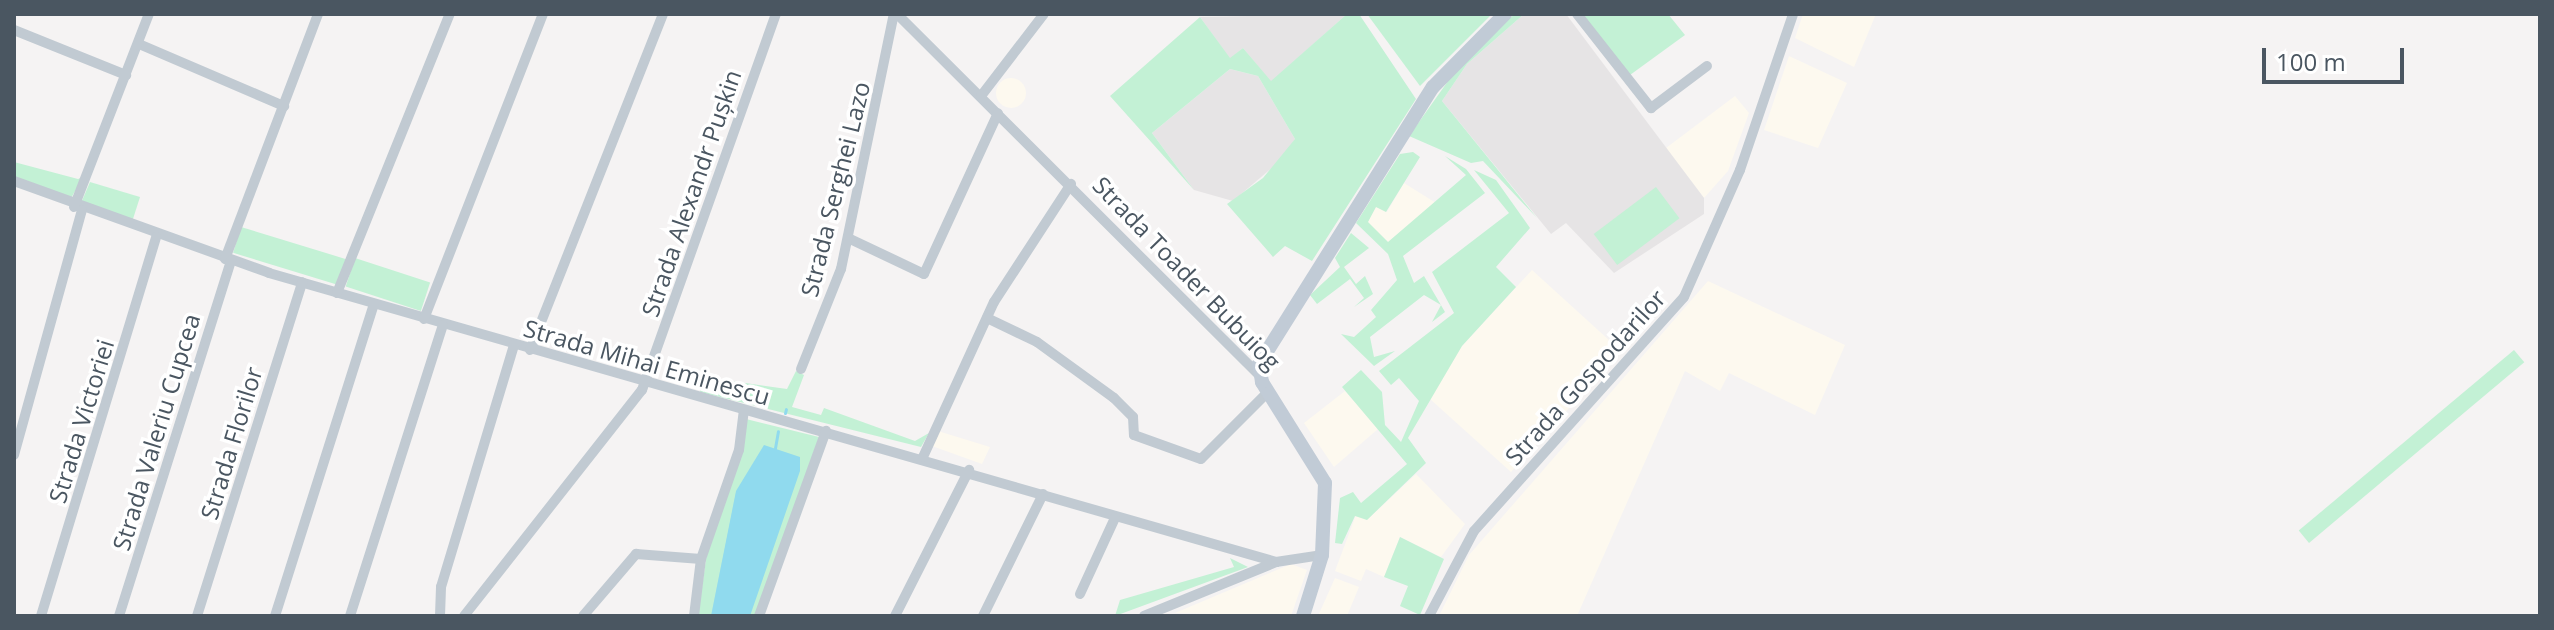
<!DOCTYPE html>
<meta charset="utf-8">
<style>
body{margin:0}
#map{position:relative;width:2554px;height:630px;overflow:hidden;background:#f5f3f3;font-family:"Open Sans",sans-serif}
div>[style]{position:absolute}
.commercial>*{inset:0;background:#fdf9ef}
.round{border-radius:50%}
.education>*{inset:0;background:#e6e4e5}
.green>*{inset:0;background:#c3f1d5;transform-origin:0 0}
.water>*{inset:0;background:#90daee}
.stream>*{height:3px;margin:-1.5px;padding:0 1.5px;transform-origin:1.5px;border-radius:1.5px;background:#90daee}
.street>*{height:10px;margin:-5px;padding:0 5px;transform-origin:5px;border-radius:5px;background:#c1cad2}
.secondary>*{height:14px;margin:-7px;padding:0 7px;transform-origin:7px;border-radius:7px;background:#c1cbd6}
span{translate:-50% -50%;white-space:nowrap;text-align:center;line-height:1.15;-webkit-text-stroke:7px #fff;paint-order:stroke}
.street-label{font-size:24px;color:#4a5661}
.frame{position:absolute;inset:0;border:16px solid #4a5661;pointer-events:none}
.scale{position:absolute;left:2262px;top:48px;width:142px;height:36px;box-sizing:border-box;border:4px solid #4a5661;border-top:0;padding-left:10px;font-size:24px;line-height:28px;white-space:nowrap;color:#4a5661;-webkit-text-stroke:6px #fff;paint-order:stroke}
</style>
<div id="map">
<div class="commercial">
<i style="clip-path:polygon(1803px 14px,1876px 14px,1854px 67px,1795px 38px)"></i>
<i style="clip-path:polygon(1789px 56px,1847px 83px,1818px 148px,1764px 130px)"></i>
<i class="round" style="left:996px;top:78px;width:30px;height:30px"></i>
<i style="clip-path:polygon(1735px 96px,1749px 113px,1728px 171px,1704px 198px,1666px 148px)"></i>
<i style="clip-path:polygon(1404px 183px,1436px 203px,1388px 242px,1367px 222px,1376px 207px,1387px 212px)"></i>
<i style="clip-path:polygon(1532px 270px,1621px 351px,1511px 472px,1430px 399px,1462px 346px)"></i>
<i style="clip-path:polygon(1708px 281px,1845px 345px,1815px 415px,1729px 373px,1720px 391px,1685px 371px,1577px 616px,1439px 616px,1469px 555px)"></i>
<i style="clip-path:polygon(1345px 391px,1378px 429px,1334px 467px,1304px 423px)"></i>
<i style="clip-path:polygon(938px 431px,990px 447px,982px 464px,932px 446px)"></i>
<i style="clip-path:polygon(1416px 474px,1465px 524px,1441px 557px,1400px 537px,1384px 577px,1366px 569px,1361px 581px,1335px 571px,1356px 515px,1367px 520px)"></i>
<i style="clip-path:polygon(1291px 564px,1307px 570px,1291px 616px,1175px 613px)"></i>
<i style="clip-path:polygon(1335px 578px,1359px 587px,1347px 616px,1318px 616px)"></i>
</div>
<div class="education">
<i style="clip-path:polygon(1347px 14px,1271px 82px,1243px 48px,1230px 59px,1200px 17px)"></i>
<i style="clip-path:polygon(1524px 14px,1566px 14px,1704px 198px,1704px 214px,1614px 273px,1566px 223px,1551px 234px,1442px 101px,1467px 64px)"></i>
<i style="clip-path:polygon(1230px 69px,1258px 76px,1295px 139px,1288px 154px,1233px 201px,1194px 190px,1152px 133px)"></i>
</div>
<div class="green">
<i style="clip-path:polygon(1347px 14px,1359px 14px,1416px 99px,1312px 261px,1285px 246px,1273px 257px,1227px 204px,1263px 178px,1295px 139px,1258px 76px,1230px 69px,1152px 133px,1194px 190px,1110px 96px,1200px 17px,1230px 58px,1243px 48px,1271px 81px)"></i>
<i style="clip-path:polygon(1367px 14px,1492px 14px,1420px 86px)"></i>
<i style="clip-path:polygon(1515px 14px,1524px 14px,1467px 64px,1442px 101px,1537px 218px,1483px 161px,1471px 163px,1409px 136px,1468px 53px)"></i>
<i style="clip-path:polygon(1582px 14px,1668px 14px,1685px 35px,1630px 75px)"></i>
<i style="clip-path:polygon(1413px 152px,1420px 157px,1386px 212px,1376px 207px,1368px 222px,1388px 242px,1466px 175px,1445px 156px,1466px 169px,1485px 193px,1403px 256px,1414px 283px,1424px 276px,1445px 312px,1432px 322px,1441px 305px,1424px 295px,1370px 337px,1374px 357px,1395px 351px,1374px 366px,1341px 334px,1354px 337px,1376px 317px,1371px 310px,1397px 280px,1388px 254px,1356px 223px,1400px 154px)"></i>
<i style="clip-path:polygon(14px 162px,78px 179px,83px 177px,70px 200px,14px 176px)"></i>
<i style="clip-path:polygon(1474px 170px,1496px 180px,1530px 228px,1496px 267px,1516px 287px,1462px 346px,1408px 438px,1426px 463px,1367px 520px,1355px 516px,1342px 544px,1335px 543px,1340px 498px,1353px 492px,1361px 503px,1407px 464px,1342px 387px,1361px 370px,1382px 392px,1385px 425px,1401px 442px,1419px 401px,1399px 378px,1391px 385px,1379px 371px,1454px 313px,1432px 272px,1509px 213px)"></i>
<i style="clip-path:polygon(90px 182px,140px 197px,132px 222px,81px 203px)"></i>
<i style="left:1656px;top:187px;width:39px;height:78px;rotate:53deg"></i>
<i style="left:241px;top:227px;width:110px;height:27px;rotate:17deg"></i>
<i style="clip-path:polygon(1351px 233px,1369px 248px,1344px 267px,1356px 284px,1365px 276px,1373px 294px,1354px 307px,1364px 298px,1350px 279px,1317px 304px,1310px 295px,1340px 267px,1335px 258px)"></i>
<i style="left:355px;top:258px;width:79px;height:30px;rotate:18deg"></i>
<i style="left:2514px;top:350px;width:16px;height:281px;rotate:50deg"></i>
<i style="clip-path:polygon(796px 371px,804px 375px,792px 407px,821px 415px,824px 408px,915px 441px,929px 433px,921px 447px,700px 392px,704px 377px,787px 389px)"></i>
<i style="clip-path:polygon(746px 419px,819px 437px,756px 616px,698px 616px,706px 559px)"></i>
<i style="clip-path:polygon(1400px 537px,1444px 559px,1420px 615px,1400px 606px,1408px 586px,1384px 577px)"></i>
<i style="clip-path:polygon(1230px 558px,1248px 567px,1115px 616px,1120px 600px,1234px 567px)"></i>
</div>
<div class="water">
<i style="clip-path:polygon(764px 445px,800px 457px,800px 471px,750px 616px,711px 616px,736px 491px)"></i>
</div>
<div class="stream">
<i style="left:785px;top:413px;width:4px;rotate:-76deg"></i>
<i style="left:775px;top:448px;width:17px;rotate:-80deg"></i>
</div>
<div class="street">
<i style="left:897px;top:14px;width:511px;rotate:44.92deg"></i>
<i style="left:1577px;top:14px;width:120px;rotate:51.8deg"></i>
<i style="left:1651px;top:108px;width:70px;rotate:-36.9deg"></i>
<i style="left:14px;top:30px;width:121px;rotate:21.9deg"></i>
<i style="left:139px;top:44px;width:158px;rotate:23.2deg"></i>
<i style="left:981px;top:96px;width:103px;rotate:-52.5deg"></i>
<i style="left:14px;top:181px;width:271px;rotate:19.8deg"></i>
<i style="left:269px;top:273px;width:1048px;rotate:16.01deg"></i>
<i style="left:74px;top:207px;width:207px;rotate:-68.8deg"></i>
<i style="left:848px;top:238px;width:84px;rotate:25.3deg"></i>
<i style="left:924px;top:274px;width:177px;rotate:-65.3deg"></i>
<i style="left:225px;top:259px;width:262px;rotate:-69.2deg"></i>
<i style="left:337px;top:293px;width:301px;rotate:-68deg"></i>
<i style="left:987px;top:318px;width:55px;rotate:25.6deg"></i>
<i style="left:1037px;top:342px;width:95px;rotate:36deg"></i>
<i style="left:1114px;top:398px;width:27px;rotate:45deg"></i>
<i style="left:1133px;top:417px;width:18px;rotate:87deg"></i>
<i style="left:1134px;top:435px;width:71px;rotate:19.7deg"></i>
<i style="left:1201px;top:459px;width:96px;rotate:-45deg"></i>
<i style="left:424px;top:319px;width:327px;rotate:-68.7deg"></i>
<i style="left:530px;top:350px;width:361px;rotate:-68.4deg"></i>
<i style="left:801px;top:369px;width:108px;rotate:-68.2deg"></i>
<i style="left:841px;top:269px;width:260px;rotate:-78.3deg"></i>
<i style="left:14px;top:455px;width:254px;rotate:-74.5deg"></i>
<i style="left:923px;top:457px;width:170px;rotate:-65.4deg"></i>
<i style="left:994px;top:302px;width:141px;rotate:-56.9deg"></i>
<i style="left:1080px;top:594px;width:84px;rotate:-65.3deg"></i>
<i style="left:41px;top:616px;width:396px;rotate:-73.1deg"></i>
<i style="left:119px;top:616px;width:373px;rotate:-72.5deg"></i>
<i style="left:197px;top:616px;width:350px;rotate:-72.5deg"></i>
<i style="left:275px;top:616px;width:327px;rotate:-72.4deg"></i>
<i style="left:350px;top:616px;width:305px;rotate:-72.3deg"></i>
<i style="left:440px;top:616px;width:29px;rotate:-88deg"></i>
<i style="left:441px;top:587px;width:253px;rotate:-73.2deg"></i>
<i style="left:464px;top:616px;width:288px;rotate:-51.8deg"></i>
<i style="left:642px;top:390px;width:399px;rotate:-70.4deg"></i>
<i style="left:583px;top:616px;width:82px;rotate:-49.5deg"></i>
<i style="left:636px;top:554px;width:65px;rotate:4.4deg"></i>
<i style="left:694px;top:616px;width:57px;rotate:-83deg"></i>
<i style="left:701px;top:559px;width:115px;rotate:-70.8deg"></i>
<i style="left:739px;top:450px;width:39px;rotate:-83deg"></i>
<i style="left:759px;top:616px;width:197px;rotate:-70.1deg"></i>
<i style="left:895px;top:616px;width:164px;rotate:-63.1deg"></i>
<i style="left:983px;top:616px;width:136px;rotate:-63.8deg"></i>
<i style="left:1144px;top:616px;width:143px;rotate:-22.2deg"></i>
<i style="left:1276px;top:562px;width:47px;rotate:-8.7deg"></i>
<i style="left:1429px;top:616px;width:96px;rotate:-62.1deg"></i>
<i style="left:1474px;top:531px;width:314px;rotate:-48.1deg"></i>
<i style="left:1684px;top:297px;width:139px;rotate:-66.2deg"></i>
<i style="left:1740px;top:170px;width:165px;rotate:-71.2deg"></i>
</div>
<div class="secondary">
<i style="left:1303px;top:616px;width:64px;rotate:-72.7deg"></i>
<i style="left:1322px;top:555px;width:72px;rotate:-87.6deg"></i>
<i style="left:1325px;top:483px;width:119px;rotate:-122deg"></i>
<i style="left:1262px;top:382px;width:18px;rotate:-99deg"></i>
<i style="left:1259px;top:364px;width:327px;rotate:-57.9deg"></i>
<i style="left:1433px;top:87px;width:103px;rotate:-45.4deg"></i>
</div>
<div class="street-label">
<span style="left:835px;top:189px;rotate:-76deg">Strada Serghei Lazo</span>
<span style="left:691px;top:193px;rotate:-71deg">Strada Alexandr Pușkin</span>
<span style="left:1187px;top:273px;rotate:46deg">Strada Toader Bubuiog</span>
<span style="left:647px;top:362px;rotate:16deg">Strada Mihai Eminescu</span>
<span style="left:1585px;top:377px;rotate:-48deg">Strada Gospodarilor</span>
<span style="left:81px;top:421px;rotate:-73deg">Strada Victoriei</span>
<span style="left:156px;top:432px;rotate:-73deg">Strada Valeriu Cupcea</span>
<span style="left:231px;top:443px;rotate:-73deg">Strada Florilor</span>
</div>
<div class="frame"></div>
<div class="scale">100 m</div>
</div>
